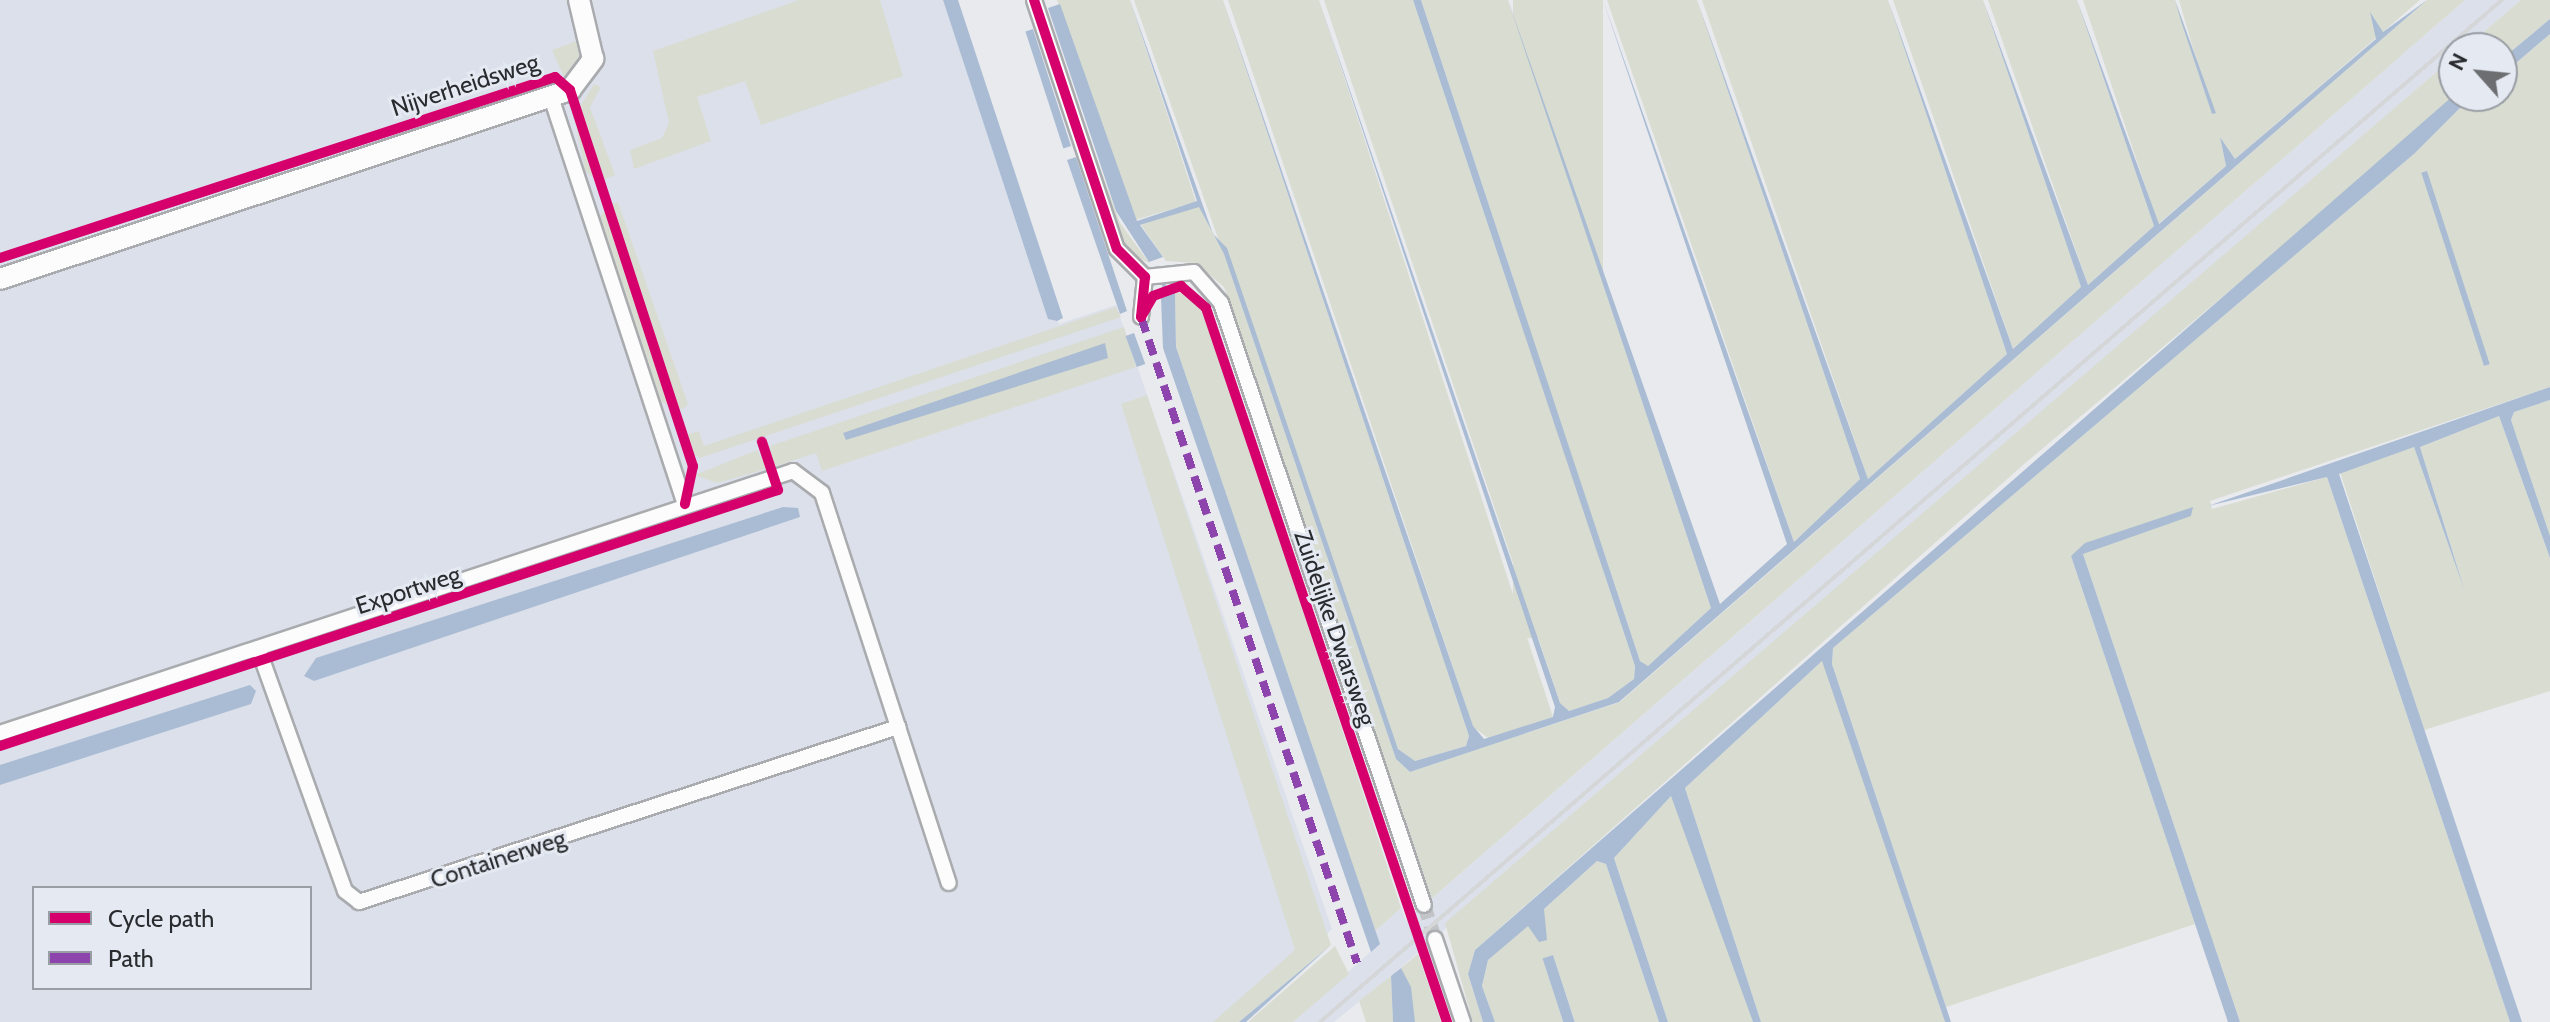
<!DOCTYPE html>
<style>
body{margin:0}
#map{position:relative;width:2550px;height:1022px;overflow:hidden;background:#e8eaee;font-family:Cabin,sans-serif}
div>[style]{position:absolute}
.built>*{inset:0;background:#dbe0eb}
.green>*{inset:0;background:#d9ddd1;transform-origin:0 0}
.water>*{inset:0;background:#aabcd4;transform-origin:0 0}
.stream>*{height:4px;margin:-2px;padding:0 2px;transform-origin:2px;border-radius:2px;background:#aabcd4}
.street-tunnel>*{height:14px;margin-top:-7px;transform-origin:0;background:repeating-linear-gradient(90deg,#c2c4c8 0 14px,transparent 0 21px)}
.roads{filter:drop-shadow(2px 0 #a9abae) drop-shadow(-2px 0 #a9abae) drop-shadow(0 2px #a9abae) drop-shadow(0 -2px #a9abae)}
.street>*{height:14px;margin:-7px;padding:0 7px;transform-origin:7px;border-radius:7px;background:#fcfcfc}
.secondary>*{height:20px;margin:-10px;padding:0 10px;transform-origin:10px;border-radius:10px;background:#fcfcfc}
.rail>*{height:4px;margin:-2px;padding:0 2px;transform-origin:2px;border-radius:2px;background:#d5d6d8}
.quiet>*{height:8px;margin-top:-4px;transform-origin:0;background:repeating-linear-gradient(90deg,#8e44ad 0 16px,transparent 0 24px)}
.cycleway>*{height:10px;margin:-5px;padding:0 5px;transform-origin:5px;border-radius:5px;background:#d6006c}
span{translate:-50% -50%;white-space:nowrap;text-align:center;line-height:1.15;-webkit-text-stroke:6px #e4e9f2;paint-order:stroke}
.street-label{font-size:24px;color:#292b2e}
.legend{position:absolute;left:32px;top:886px;width:280px;height:104px;box-sizing:border-box;background:#e4e9f2;border:2px solid #999da4;margin:0;padding:10px 14px;list-style:none;font-size:24px;color:#292b2e}
.legend li{display:flex;align-items:center;gap:16px;height:40px}
.legend b{width:40px;border:2px solid #999da4}
.north{position:absolute;left:2438px;top:32px;width:80px;height:80px;box-sizing:border-box;background:#e4e9f2;border:2px solid #999da4;border-radius:50%;rotate:297deg;font-size:22px;font-weight:700;line-height:32px;text-align:center;color:#292b2e}
.north::after{content:'';display:block;margin:auto;width:28px;height:36px;background:#6c6e71;clip-path:polygon(50% 0,100% 100%,50% 72%,0 100%)}
</style>
<div id="map">
<div class="built">
<i style="clip-path:polygon(evenodd,0 0,955px 0,1059px 324px,1116px 305px,1332px 929px,1225px 1022px,0 1022px,0 0,34px 888px,310px 888px,310px 988px,34px 988px,34px 888px)"></i>
<i style="clip-path:polygon(2465px 0,2521px 0,2465px 48px,2454px 48px,2454px 57px,1391px 976px,1334px 1022px,1293px 1022px,1379px 944px,1375px 931px,1401px 908px,1406px 921px)"></i>
</div>
<div class="green">
<i style="clip-path:polygon(566px 0,570px 0,582px 53px,564px 77px,552px 50px,579px 40px)"></i>
<i style="clip-path:polygon(799px 0,880px 0,903px 76px,761px 125px,745px 81px,697px 97px,711px 141px,634px 169px,630px 150px,662px 138px,669px 123px,653px 51px)"></i>
<i style="clip-path:polygon(1040px 0,1120px 223px,1150px 264px,1122px 248px)"></i>
<i style="clip-path:polygon(1057px 0,1130px 0,1196px 202px,1135px 220px)"></i>
<i style="clip-path:polygon(1134px 0,1223px 0,1469px 736px,1466px 746px,1415px 761px,1398px 749px)"></i>
<i style="clip-path:polygon(1228px 0,1319px 0,1553px 717px,1490px 739px,1473px 727px)"></i>
<i style="clip-path:polygon(1324px 0,1413px 0,1635px 666px,1634px 679px,1608px 698px,1569px 711px,1560px 703px)"></i>
<i style="clip-path:polygon(1421px 0,1508px 0,1711px 608px,1648px 666px,1640px 661px)"></i>
<i style="left:1513px;top:0;width:90px;height:638px"></i>
<i style="clip-path:polygon(1607px 0,1697px 0,1860px 479px,1794px 542px)"></i>
<i style="clip-path:polygon(1702px 0,1888px 0,2007px 354px,1868px 479px)"></i>
<i style="clip-path:polygon(1893px 0,1983px 0,2081px 287px,2013px 349px)"></i>
<i style="clip-path:polygon(1988px 0,2077px 0,2154px 226px,2088px 285px)"></i>
<i style="clip-path:polygon(2083px 0,2175px 0,2212px 114px,2179px 0,2420px 0,2235px 159px,2220px 137px,2226px 166px,2158px 224px)"></i>
<i style="clip-path:polygon(2427px 0,2465px 0,1431px 899px,1224px 287px,1196px 263px,1166px 261px,1141px 225px,1199px 206px,1224px 254px,1396px 759px,1410px 772px,1620px 702px)"></i>
<i style="clip-path:polygon(2521px 0,2550px 0,2550px 19px,2502px 59px,2502px 48px,2465px 48px)"></i>
<i style="clip-path:polygon(2550px 34px,2550px 387px,2210px 501px,2212px 509px,2327px 477px,2510px 1022px,2240px 1022px,2083px 554px,2193px 507px,2071px 556px,2195px 924px,1946px 1007px,1832px 664px,1833px 648px,2415px 153px,2472px 96px,2502px 96px,2502px 75px)"></i>
<i style="clip-path:polygon(2454px 57px,2454px 95px,2425px 126px,2023px 465px,1475px 950px,1468px 974px,1483px 1022px,1473px 1022px,1445px 923px)"></i>
<i style="clip-path:polygon(594px 84px,601px 87px,590px 107px,615px 175px,605px 179px,578px 110px)"></i>
<i style="clip-path:polygon(574px 117px,594px 178px,585px 171px)"></i>
<i style="clip-path:polygon(618px 202px,688px 404px,683px 409px,676px 408px,610px 205px)"></i>
<i style="clip-path:polygon(605px 210px,621px 258px,670px 407px,661px 401px,600px 217px)"></i>
<i style="clip-path:polygon(1188px 292px,1203px 308px,1401px 908px,1375px 931px,1176px 347px,1175px 293px)"></i>
<i style="clip-path:polygon(1116px 307px,1121px 317px,700px 458px,691px 452px,686px 435px,699px 431px,704px 446px)"></i>
<i style="clip-path:polygon(1124px 327px,1136px 367px,822px 471px,816px 453px,773px 467px,770px 446px)"></i>
<i style="clip-path:polygon(1147px 395px,1331px 945px,1239px 1022px,1213px 1022px,1295px 950px,1121px 404px)"></i>
<i style="clip-path:polygon(2550px 400px,2550px 536px,2511px 420px,2514px 412px)"></i>
<i style="clip-path:polygon(2499px 416px,2550px 558px,2550px 691px,2424px 730px,2339px 469px,2414px 447px,2465px 592px,2420px 447px)"></i>
<i style="clip-path:polygon(757px 450px,767px 469px,717px 483px,695px 475px)"></i>
<i style="clip-path:polygon(1822px 661px,1825px 664px,1945px 1022px,1761px 1022px,1685px 788px)"></i>
<i style="clip-path:polygon(1671px 796px,1678px 799px,1753px 1022px,1668px 1022px,1614px 858px)"></i>
<i style="clip-path:polygon(1597px 861px,1606px 864px,1659px 1022px,1575px 1022px,1553px 955px,1543px 959px,1563px 1022px,1495px 1022px,1482px 986px,1488px 960px)"></i>
<i style="clip-path:polygon(1335px 946px,1349px 974px,1293px 1022px,1248px 1022px)"></i>
<i style="clip-path:polygon(1418px 954px,1441px 1022px,1415px 1022px,1401px 968px)"></i>
<i style="clip-path:polygon(1391px 976px,1393px 1022px,1366px 1022px,1359px 1001px)"></i>
</div>
<div class="water">
<i style="clip-path:polygon(943px 0,958px 0,1063px 318px,1057px 321px,1048px 319px)"></i>
<i style="clip-path:polygon(1130px 0,1213px 234px,1227px 248px,1398px 749px,1415px 761px,1466px 746px,1469px 736px,1223px 0,1473px 726px,1484px 739px,1553px 717px,1555px 707px,1319px 0,1560px 703px,1569px 711px,1608px 698px,1634px 679px,1635px 666px,1413px 0,1421px 0,1640px 661px,1648px 666px,1711px 608px,1508px 0,1720px 604px,1787px 544px,1603px 0,1794px 542px,1860px 479px,1697px 0,1868px 479px,2007px 354px,1888px 0,2013px 349px,2081px 287px,1983px 0,2088px 285px,2154px 226px,2077px 0,2159px 224px,2226px 166px,2220px 137px,2235px 159px,2376px 39px,2370px 12px,2383px 32px,2427px 0,1619px 702px,1410px 772px,1396px 759px,1224px 254px,1199px 207px,1140px 225px,1163px 257px,1149px 262px,1116px 211px,1048px 8px,1060px 4px,1137px 221px,1197px 201px)"></i>
<i style="clip-path:polygon(2175px 0,2216px 113px,2212px 114px,2181px 21px)"></i>
<i style="clip-path:polygon(2550px 19px,2550px 34px,2502px 75px,2502px 59px)"></i>
<i style="left:1033px;top:29px;width:123px;height:8px;rotate:72deg"></i>
<i style="clip-path:polygon(2454px 95px,2472px 96px,2415px 153px,1833px 648px,1832px 664px,1951px 1022px,1945px 1022px,1822px 661px,1685px 788px,1761px 1022px,1753px 1022px,1671px 796px,1614px 858px,1668px 1022px,1659px 1022px,1606px 864px,1597px 861px,1544px 909px,1547px 940px,1539px 942px,1528px 926px,1488px 960px,1482px 986px,1495px 1022px,1483px 1022px,1468px 974px,1475px 950px)"></i>
<i style="clip-path:polygon(1076px 157px,1127px 311px,1120px 314px,1067px 160px)"></i>
<i style="left:2427px;top:171px;width:203px;height:6px;rotate:72deg"></i>
<i style="clip-path:polygon(1175px 293px,1176px 347px,1380px 944px,1371px 952px,1163px 348px,1161px 298px)"></i>
<i style="left:1134px;top:333px;width:33px;height:9px;rotate:70deg"></i>
<i style="clip-path:polygon(1105px 343px,1108px 358px,846px 440px,843px 433px)"></i>
<i style="clip-path:polygon(2550px 387px,2550px 400px,2514px 412px,2511px 420px,2550px 536px,2550px 558px,2499px 416px,2420px 447px,2465px 592px,2414px 447px,2339px 474px,2522px 1022px,2510px 1022px,2327px 477px,2208px 506px)"></i>
<i style="clip-path:polygon(783px 507px,798px 508px,800px 517px,314px 681px,304px 676px,316px 658px)"></i>
<i style="clip-path:polygon(2193px 507px,2191px 516px,2083px 554px,2240px 1022px,2228px 1022px,2071px 556px,2085px 543px)"></i>
<i style="clip-path:polygon(250px 685px,256px 691px,251px 704px,0 785px,0 765px)"></i>
<i style="clip-path:polygon(1331px 945px,1246px 1022px,1239px 1022px)"></i>
<i style="left:1553px;top:955px;width:71px;height:11px;rotate:72deg"></i>
<i style="clip-path:polygon(1401px 968px,1411px 987px,1415px 1022px,1393px 1022px,1391px 976px)"></i>
</div>
<div class="stream">
<i style="left:1162px;top:279px;width:23px;rotate:72deg"></i>
</div>
<div class="street-tunnel">
<i style="left:1424px;top:905px;width:36px;rotate:72deg"></i>
</div>
<div class="roads">
<div class="street">
<i style="left:1034px;top:0;width:262px;rotate:71.6deg"></i>
<i style="left:1117px;top:249px;width:40px;rotate:45deg"></i>
<i style="left:1145px;top:277px;width:40px;rotate:95.7deg"></i>
<i style="left:551px;top:97px;width:428px;rotate:71.8deg"></i>
<i style="left:1145px;top:277px;width:49px;rotate:-5.8deg"></i>
<i style="left:1194px;top:272px;width:41px;rotate:48.9deg"></i>
<i style="left:1221px;top:303px;width:635px;rotate:71.37deg"></i>
<i style="left:258px;top:648px;width:258px;rotate:70.3deg"></i>
<i style="left:345px;top:891px;width:18px;rotate:38deg"></i>
<i style="left:359px;top:902px;width:567px;rotate:-17.99deg"></i>
<i style="left:0;top:733px;width:835px;rotate:-18.28deg"></i>
<i style="left:793px;top:471px;width:36px;rotate:37deg"></i>
<i style="left:822px;top:493px;width:410px;rotate:72deg"></i>
<i style="left:1435px;top:939px;width:88px;rotate:71.4deg"></i>
</div>
<div class="secondary">
<i style="left:0;top:279px;width:601px;rotate:-18.34deg"></i>
<i style="left:570px;top:90px;width:39px;rotate:-53deg"></i>
<i style="left:593px;top:59px;width:61px;rotate:-103.3deg"></i>
</div>
</div>
<div class="rail">
<i style="left:1320px;top:1022px;width:1563px;rotate:-40.85deg"></i>
</div>
<div class="quiet">
<i style="left:1141px;top:317px;width:681px;rotate:71.51deg"></i>
</div>
<div class="cycleway">
<i style="left:1034px;top:0;width:262px;rotate:71.6deg"></i>
<i style="left:1117px;top:249px;width:40px;rotate:45deg"></i>
<i style="left:1145px;top:277px;width:40px;rotate:95.7deg"></i>
<i style="left:1141px;top:317px;width:24px;rotate:-60deg"></i>
<i style="left:1153px;top:296px;width:30px;rotate:-20deg"></i>
<i style="left:1181px;top:286px;width:33px;rotate:41deg"></i>
<i style="left:1206px;top:308px;width:754px;rotate:71.35deg"></i>
<i style="left:0;top:258px;width:584px;rotate:-18.06deg"></i>
<i style="left:555px;top:77px;width:20px;rotate:41deg"></i>
<i style="left:570px;top:90px;width:396px;rotate:71.9deg"></i>
<i style="left:693px;top:466px;width:39px;rotate:102deg"></i>
<i style="left:0;top:746px;width:819px;rotate:-18.21deg"></i>
<i style="left:778px;top:490px;width:51px;rotate:-108.4deg"></i>
</div>
<div class="street-label">
<span style="left:465px;top:85px;rotate:-18deg">Nijverheidsweg</span>
<span style="left:408px;top:590px;rotate:-18deg">Exportweg</span>
<span style="left:1335px;top:628px;rotate:71deg">Zuidelijke Dwarsweg</span>
<span style="left:498px;top:859px;rotate:-18deg">Containerweg</span>
</div>
<ul class="legend">
<li><b style="height:10px;background:#d6006c"></b>Cycle path</li>
<li><b style="height:10px;background:#8e44ad"></b>Path</li>
</ul>
<div class="north">N</div>
</div>
